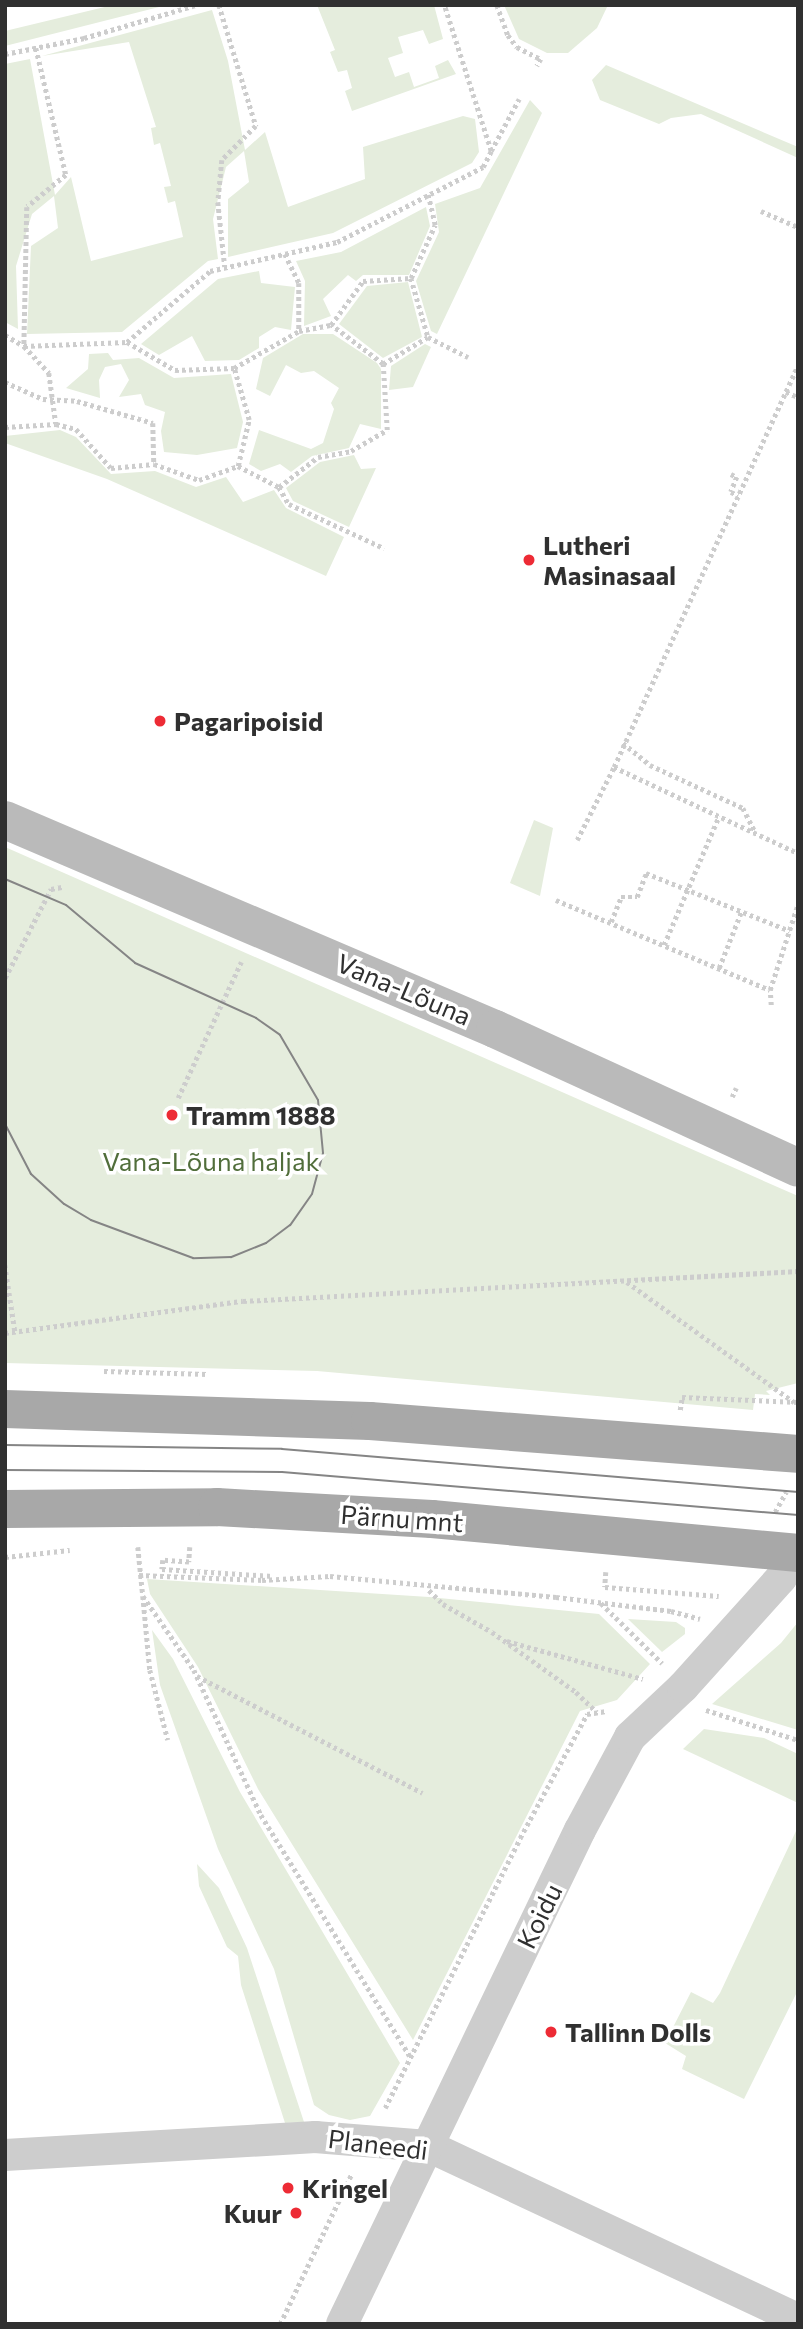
<!DOCTYPE html>
<meta charset="utf-8">
<style>
body{margin:0}
#map{position:relative;width:803px;height:2329px;overflow:hidden;background:#fff;font-family:Commissioner,sans-serif}
div>[style]{position:absolute}
.green>*{inset:0;background:#e5eddd}
.path>*{height:4.5px;margin-top:-2.25px;transform-origin:0;background:repeating-linear-gradient(90deg,#cdcdcd 0 3.5px,transparent 0 7px)}
.street>*{height:32px;margin:-16px;padding:0 16px;transform-origin:16px;border-radius:16px;background:#cdcdcd}
.secondary>*{height:38px;margin:-19px;padding:0 19px;transform-origin:19px;border-radius:19px;background:#bababa}
.primary>*{height:38px;margin:-19px;padding:0 19px;transform-origin:19px;border-radius:19px;background:#a8a8a8}
.tram>*{height:2px;margin:-1px;padding:0 1px;transform-origin:1px;border-radius:1px;background:#858585}
.dots>*{width:19px;height:19px;translate:-50% -50%;box-sizing:border-box;border:4px solid #fff;border-radius:50%}
span{translate:-50% -50%;white-space:nowrap;text-align:center;line-height:1.15;-webkit-text-stroke:7px #fff;paint-order:stroke}
.poi-label{font-size:26px;color:#303030;font-weight:700}
.left{translate:0 -50%;text-align:left}
.right{translate:-100% -50%;text-align:right}
.street-label{font-size:26px;color:#303030}
.park-label{font-size:26px;color:#516e3b}
.frame{position:absolute;inset:0;border:7px solid #303030;pointer-events:none}
</style>
<div id="map">
<div class="green">
<i style="clip-path:polygon(113px 5px,167px 5px,5px 46px,5px 31px)"></i>
<i style="clip-path:polygon(317px 5px,434px 5px,443px 39px,429px 44px,423px 30px,398px 37px,403px 53px,388px 58px,395px 77px,409px 72px,414px 87px,439px 78px,435px 66px,448px 60px,456px 74px,352px 111px,345px 91px,352px 88px,347px 70px,338px 72px,330px 52px,335px 50px)"></i>
<i style="clip-path:polygon(504px 5px,608px 5px,597px 28px,568px 53px,547px 53px,519px 39px)"></i>
<i style="clip-path:polygon(212px 10px,228px 61px,245px 150px,265px 132px,288px 207px,365px 179px,363px 147px,463px 116px,475px 119px,479px 152px,472px 163px,333px 233px,228px 257px,228px 199px,249px 182px,244px 151px,226px 167px,213px 219px,218px 259px,208px 261px,122px 332px,27px 334px,31px 246px,58px 228px,54px 196px,32px 214px,16px 266px,18px 329px,5px 322px,5px 64px,30px 59px,55px 195px,71px 177px,91px 261px,183px 237px,175px 201px,168px 203px,164px 187px,171px 186px,160px 143px,154px 145px,151px 128px,156px 127px,129px 42px,42px 56px)"></i>
<i style="clip-path:polygon(606px 65px,798px 147px,798px 158px,701px 114px,671px 118px,659px 124px,600px 100px,592px 80px)"></i>
<i style="clip-path:polygon(530px 100px,542px 113px,437px 334px,431px 331px,416px 281px,439px 232px,435px 204px,480px 188px)"></i>
<i style="clip-path:polygon(426px 207px,430px 226px,409px 275px,363px 275px,356px 281px,348px 275px,323px 299px,331px 316px,304px 326px,305px 281px,296px 261px,341px 252px)"></i>
<i style="clip-path:polygon(259px 271px,261px 283px,295px 287px,291px 330px,275px 327px,259px 337px,259px 348px,239px 360px,205px 361px,192px 336px,159px 355px,141px 344px,218px 279px)"></i>
<i style="clip-path:polygon(408px 282px,422px 337px,383px 358px,339px 324px,367px 286px)"></i>
<i style="clip-path:polygon(303px 334px,333px 334px,377px 363px,381px 369px,381px 429px,360px 424px,349px 448px,312px 456px,291px 472px,280px 464px,261px 471px,249px 464px,259px 430px,311px 449px,323px 443px,334px 409px,331px 403px,339px 388px,314px 371px,301px 373px,286px 365px,270px 396px,256px 389px,263px 358px)"></i>
<i style="clip-path:polygon(425px 344px,431px 347px,413px 387px,389px 390px,391px 366px)"></i>
<i style="clip-path:polygon(108px 353px,113px 360px,139px 358px,174px 378px,231px 374px,243px 422px,237px 448px,197px 455px,164px 452px,161px 431px,165px 412px,145px 405px,141px 394px,119px 397px,129px 380px,121px 364px,105px 367px,99px 380px,100px 398px,66px 388px,88px 369px,89px 354px)"></i>
<i style="clip-path:polygon(60px 430px,76px 437px,111px 474px,155px 471px,196px 487px,226px 477px,243px 502px,274px 490px,286px 508px,344px 537px,326px 576px,107px 479px,5px 443px,5px 436px)"></i>
<i style="clip-path:polygon(354px 455px,361px 469px,376px 468px,349px 527px,293px 501px,286px 488px,320px 462px)"></i>
<i style="clip-path:polygon(534px 820px,553px 828px,540px 896px,510px 883px)"></i>
<i style="clip-path:polygon(5px 847px,798px 1196px,798px 1383px,766px 1391px,770px 1395px,755px 1394px,753px 1410px,317px 1371px,5px 1363px)"></i>
<i style="clip-path:polygon(147px 1579px,429px 1597px,599px 1614px,650px 1664px,617px 1700px,580px 1711px,413px 2040px,258px 1789px,198px 1667px,150px 1594px)"></i>
<i style="clip-path:polygon(628px 1619px,676px 1622px,685px 1628px,685px 1634px,662px 1652px)"></i>
<i style="clip-path:polygon(798px 1622px,798px 1730px,712px 1704px,781px 1643px)"></i>
<i style="clip-path:polygon(152px 1630px,173px 1659px,240px 1792px,400px 2063px,370px 2116px,350px 2120px,329px 2115px,314px 2105px,274px 1969px,218px 1849px,160px 1685px)"></i>
<i style="clip-path:polygon(704px 1729px,764px 1738px,798px 1754px,798px 1803px,683px 1749px)"></i>
<i style="clip-path:polygon(796px 1831px,798px 1990px,744px 2099px,682px 2069px,686px 2056px,665px 2043px,691px 1992px,713px 2003px,720px 1993px)"></i>
<i style="clip-path:polygon(197px 1864px,219px 1888px,247px 1948px,304px 2122px,285px 2123px,241px 1985px,238px 1956px,227px 1947px,199px 1886px)"></i>
</div>
<div class="path">
<i style="left:219px;top:5px;width:127px;rotate:73deg"></i>
<i style="left:256px;top:126px;width:48px;rotate:135deg"></i>
<i style="left:222px;top:160px;width:42px;rotate:95.4deg"></i>
<i style="left:218px;top:202px;width:65px;rotate:83.9deg"></i>
<i style="left:497px;top:5px;width:32px;rotate:70deg"></i>
<i style="left:508px;top:35px;width:15px;rotate:53deg"></i>
<i style="left:517px;top:47px;width:27px;rotate:27deg"></i>
<i style="left:541px;top:59px;width:8px;rotate:120deg"></i>
<i style="left:36px;top:48px;width:130px;rotate:76.7deg"></i>
<i style="left:66px;top:175px;width:50px;rotate:140.6deg"></i>
<i style="left:27px;top:207px;width:139px;rotate:91.2deg"></i>
<i style="left:24px;top:346px;width:37px;rotate:47deg"></i>
<i style="left:49px;top:373px;width:51px;rotate:82.2deg"></i>
<i style="left:5px;top:54px;width:81px;rotate:-11.4deg"></i>
<i style="left:84px;top:38px;width:117px;rotate:-16.4deg"></i>
<i style="left:491px;top:151px;width:59px;rotate:-61.7deg"></i>
<i style="left:761px;top:211px;width:40px;rotate:23.4deg"></i>
<i style="left:285px;top:254px;width:32px;rotate:64deg"></i>
<i style="left:299px;top:283px;width:48px;rotate:90deg"></i>
<i style="left:411px;top:278px;width:61px;rotate:73.9deg"></i>
<i style="left:428px;top:337px;width:45px;rotate:26.6deg"></i>
<i style="left:5px;top:335px;width:22px;rotate:30deg"></i>
<i style="left:24px;top:346px;width:103px;rotate:-2.2deg"></i>
<i style="left:127px;top:342px;width:109px;rotate:-40.5deg"></i>
<i style="left:210px;top:271px;width:130px;rotate:-12.9deg"></i>
<i style="left:337px;top:242px;width:164px;rotate:-27.2deg"></i>
<i style="left:483px;top:167px;width:18px;rotate:-63deg"></i>
<i style="left:491px;top:151px;width:153px;rotate:-107.8deg"></i>
<i style="left:127px;top:342px;width:56px;rotate:30.3deg"></i>
<i style="left:175px;top:370px;width:59px;rotate:-1.9deg"></i>
<i style="left:383px;top:364px;width:52px;rotate:-31deg"></i>
<i style="left:5px;top:382px;width:42px;rotate:24.1deg"></i>
<i style="left:43px;top:399px;width:34px;rotate:3deg"></i>
<i style="left:77px;top:401px;width:79px;rotate:16.1deg"></i>
<i style="left:153px;top:423px;width:41px;rotate:88.6deg"></i>
<i style="left:786px;top:392px;width:13px;rotate:23deg"></i>
<i style="left:5px;top:427px;width:51px;rotate:-3.4deg"></i>
<i style="left:56px;top:424px;width:21px;rotate:14deg"></i>
<i style="left:76px;top:429px;width:52px;rotate:48.1deg"></i>
<i style="left:111px;top:468px;width:43px;rotate:-5.3deg"></i>
<i style="left:154px;top:464px;width:48px;rotate:19.6deg"></i>
<i style="left:199px;top:480px;width:41px;rotate:-19.7deg"></i>
<i style="left:238px;top:466px;width:47px;rotate:-76.6deg"></i>
<i style="left:249px;top:420px;width:54px;rotate:-106.1deg"></i>
<i style="left:234px;top:368px;width:75px;rotate:-29.6deg"></i>
<i style="left:299px;top:331px;width:33px;rotate:-11deg"></i>
<i style="left:331px;top:325px;width:54px;rotate:-54deg"></i>
<i style="left:363px;top:281px;width:48px;rotate:-3.6deg"></i>
<i style="left:411px;top:278px;width:58px;rotate:-65.6deg"></i>
<i style="left:435px;top:225px;width:31px;rotate:-103deg"></i>
<i style="left:238px;top:466px;width:46px;rotate:27.1deg"></i>
<i style="left:279px;top:487px;width:49px;rotate:-37.6deg"></i>
<i style="left:318px;top:457px;width:34px;rotate:-10deg"></i>
<i style="left:351px;top:451px;width:42px;rotate:-30.3deg"></i>
<i style="left:387px;top:430px;width:66px;rotate:-93.5deg"></i>
<i style="left:383px;top:364px;width:65px;rotate:-143.1deg"></i>
<i style="left:731px;top:474px;width:7px;rotate:27deg"></i>
<i style="left:737px;top:477px;width:16px;rotate:112deg"></i>
<i style="left:731px;top:492px;width:8px;rotate:23deg"></i>
<i style="left:279px;top:487px;width:20px;rotate:60deg"></i>
<i style="left:289px;top:504px;width:105px;rotate:24.9deg"></i>
<i style="left:623px;top:743px;width:35px;rotate:39deg"></i>
<i style="left:650px;top:765px;width:102px;rotate:24.8deg"></i>
<i style="left:743px;top:808px;width:27px;rotate:63deg"></i>
<i style="left:614px;top:767px;width:441px;rotate:-65.4deg"></i>
<i style="left:577px;top:840px;width:82px;rotate:-63.1deg"></i>
<i style="left:614px;top:767px;width:203px;rotate:25.1deg"></i>
<i style="left:556px;top:900px;width:232px;rotate:22.8deg"></i>
<i style="left:611px;top:922px;width:27px;rotate:-68deg"></i>
<i style="left:621px;top:897px;width:16px"></i>
<i style="left:637px;top:897px;width:26px;rotate:-69deg"></i>
<i style="left:646px;top:873px;width:155px;rotate:21.9deg"></i>
<i style="left:664px;top:945px;width:140px;rotate:-66.9deg"></i>
<i style="left:719px;top:968px;width:62px;rotate:-68.4deg"></i>
<i style="left:5px;top:978px;width:100px;rotate:-62.7deg"></i>
<i style="left:51px;top:889px;width:11px;rotate:-10deg"></i>
<i style="left:771px;top:1005px;width:15px;rotate:-94deg"></i>
<i style="left:770px;top:990px;width:90px;rotate:-72deg"></i>
<i style="left:732px;top:1097px;width:10px;rotate:-66deg"></i>
<i style="left:178px;top:1098px;width:150px;rotate:-65.1deg"></i>
<i style="left:5px;top:1265px;width:67px;rotate:81.4deg"></i>
<i style="left:627px;top:1282px;width:206px;rotate:35.7deg"></i>
<i style="left:5px;top:1333px;width:240px;rotate:-7.7deg"></i>
<i style="left:243px;top:1301px;width:556px;rotate:-3.09deg"></i>
<i style="left:104px;top:1371px;width:103px;rotate:1.7deg"></i>
<i style="left:680px;top:1410px;width:13px;rotate:-81deg"></i>
<i style="left:682px;top:1397px;width:116px;rotate:2.5deg"></i>
<i style="left:775px;top:1512px;width:23px;rotate:-61deg"></i>
<i style="left:138px;top:1547px;width:49px;rotate:84.2deg"></i>
<i style="left:143px;top:1596px;width:90px;rotate:55.4deg"></i>
<i style="left:194px;top:1670px;width:160px;rotate:65.2deg"></i>
<i style="left:261px;top:1815px;width:283px;rotate:58.3deg"></i>
<i style="left:190px;top:1547px;width:15px;rotate:94deg"></i>
<i style="left:189px;top:1562px;width:26px;rotate:-176deg"></i>
<i style="left:163px;top:1560px;width:9px;rotate:96deg"></i>
<i style="left:162px;top:1569px;width:111px;rotate:3.6deg"></i>
<i style="left:5px;top:1557px;width:65px;rotate:-6.1deg"></i>
<i style="left:606px;top:1572px;width:15px;rotate:94deg"></i>
<i style="left:605px;top:1587px;width:114px;rotate:4.5deg"></i>
<i style="left:139px;top:1575px;width:123px;rotate:2.3deg"></i>
<i style="left:262px;top:1580px;width:68px;rotate:-3.4deg"></i>
<i style="left:330px;top:1576px;width:227px;rotate:5.3deg"></i>
<i style="left:556px;top:1597px;width:116px;rotate:6.9deg"></i>
<i style="left:671px;top:1611px;width:30px;rotate:15deg"></i>
<i style="left:429px;top:1590px;width:20px;rotate:45deg"></i>
<i style="left:443px;top:1604px;width:56px;rotate:29.7deg"></i>
<i style="left:492px;top:1632px;width:103px;rotate:35.5deg"></i>
<i style="left:576px;top:1692px;width:29px;rotate:44deg"></i>
<i style="left:143px;top:1596px;width:74px;rotate:84.6deg"></i>
<i style="left:150px;top:1670px;width:72px;rotate:75.6deg"></i>
<i style="left:601px;top:1603px;width:86px;rotate:44.5deg"></i>
<i style="left:507px;top:1641px;width:141px;rotate:15.6deg"></i>
<i style="left:197px;top:1676px;width:254px;rotate:27.4deg"></i>
<i style="left:706px;top:1710px;width:97px;rotate:18.1deg"></i>
<i style="left:385px;top:2108px;width:302px;rotate:-63.4deg"></i>
<i style="left:520px;top:1838px;width:141px;rotate:-61.6deg"></i>
<i style="left:587px;top:1714px;width:18px;rotate:-9deg"></i>
<i style="left:280px;top:2324px;width:165px;rotate:-64.5deg"></i>
</div>
<div class="street">
<i style="left:5px;top:2155px;width:311px;rotate:-3.3deg"></i>
<i style="left:315px;top:2137px;width:113px;rotate:4.6deg"></i>
<i style="left:428px;top:2146px;width:408px;rotate:25.1deg"></i>
<i style="left:342px;top:2324px;width:548px;rotate:-64.28deg"></i>
<i style="left:580px;top:1830px;width:106px;rotate:-61.7deg"></i>
<i style="left:630px;top:1737px;width:73px;rotate:-43.3deg"></i>
<i style="left:683px;top:1687px;width:147px;rotate:-48deg"></i>
<i style="left:781px;top:1578px;width:33px;rotate:-59deg"></i>
</div>
<div class="secondary">
<i style="left:5px;top:820px;width:533px;rotate:23.1deg"></i>
<i style="left:495px;top:1029px;width:333px;rotate:24.6deg"></i>
</div>
<div class="primary">
<i style="left:5px;top:1409px;width:365px;rotate:1.9deg"></i>
<i style="left:370px;top:1421px;width:429px;rotate:4.4deg"></i>
<i style="left:5px;top:1509px;width:212px;rotate:-0.5deg"></i>
<i style="left:217px;top:1507px;width:215px;rotate:3.2deg"></i>
<i style="left:432px;top:1519px;width:368px;rotate:5.3deg"></i>
</div>
<div class="tram">
<i style="left:5px;top:879px;width:66px;rotate:23.1deg"></i>
<i style="left:66px;top:905px;width:90px;rotate:40deg"></i>
<i style="left:135px;top:963px;width:133px;rotate:24.4deg"></i>
<i style="left:256px;top:1018px;width:29px;rotate:35deg"></i>
<i style="left:280px;top:1035px;width:75px;rotate:59.7deg"></i>
<i style="left:318px;top:1100px;width:53px;rotate:84.6deg"></i>
<i style="left:323px;top:1153px;width:42px;rotate:105deg"></i>
<i style="left:312px;top:1194px;width:38px;rotate:125deg"></i>
<i style="left:290px;top:1225px;width:30px;rotate:143deg"></i>
<i style="left:266px;top:1243px;width:38px;rotate:158deg"></i>
<i style="left:231px;top:1257px;width:38px;rotate:178deg"></i>
<i style="left:193px;top:1258px;width:109px;rotate:-159.6deg"></i>
<i style="left:91px;top:1220px;width:31px;rotate:-149deg"></i>
<i style="left:64px;top:1204px;width:45px;rotate:-137.7deg"></i>
<i style="left:31px;top:1174px;width:56px;rotate:-117.5deg"></i>
<i style="left:5px;top:1445px;width:277px;rotate:0.8deg"></i>
<i style="left:282px;top:1449px;width:518px;rotate:4.76deg"></i>
<i style="left:5px;top:1470px;width:277px;rotate:0.4deg"></i>
<i style="left:282px;top:1472px;width:518px;rotate:4.76deg"></i>
</div>
<div class="dots">
<i style="left:529px;top:560px;background:#ed2b35"></i>
<i style="left:160px;top:721px;background:#ed2b35"></i>
<i style="left:172px;top:1115px;background:#ed2b35"></i>
<i style="left:551px;top:2032px;background:#ed2b35"></i>
<i style="left:288px;top:2188px;background:#ed2b35"></i>
<i style="left:296px;top:2213px;background:#ed2b35"></i>
</div>
<div class="poi-label">
<span class="left" style="left:543px;top:560px">Lutheri<br>Masinasaal</span>
<span class="left" style="left:174px;top:721px">Pagaripoisid</span>
<span class="left" style="left:186px;top:1115px">Tramm 1888</span>
<span class="left" style="left:565px;top:2032px">Tallinn Dolls</span>
<span class="left" style="left:302px;top:2188px">Kringel</span>
<span class="right" style="left:282px;top:2213px">Kuur</span>
</div>
<div class="street-label">
<span style="left:404px;top:989px;rotate:23deg">Vana-Lõuna</span>
<span style="left:402px;top:1518px;rotate:4deg">Pärnu mnt</span>
<span style="left:539px;top:1916px;rotate:-64deg">Koidu</span>
<span style="left:378px;top:2144px;rotate:7deg">Planeedi</span>
</div>
<div class="park-label">
<span style="left:211px;top:1161px">Vana-Lõuna haljak</span>
</div>
<div class="frame"></div>
</div>
